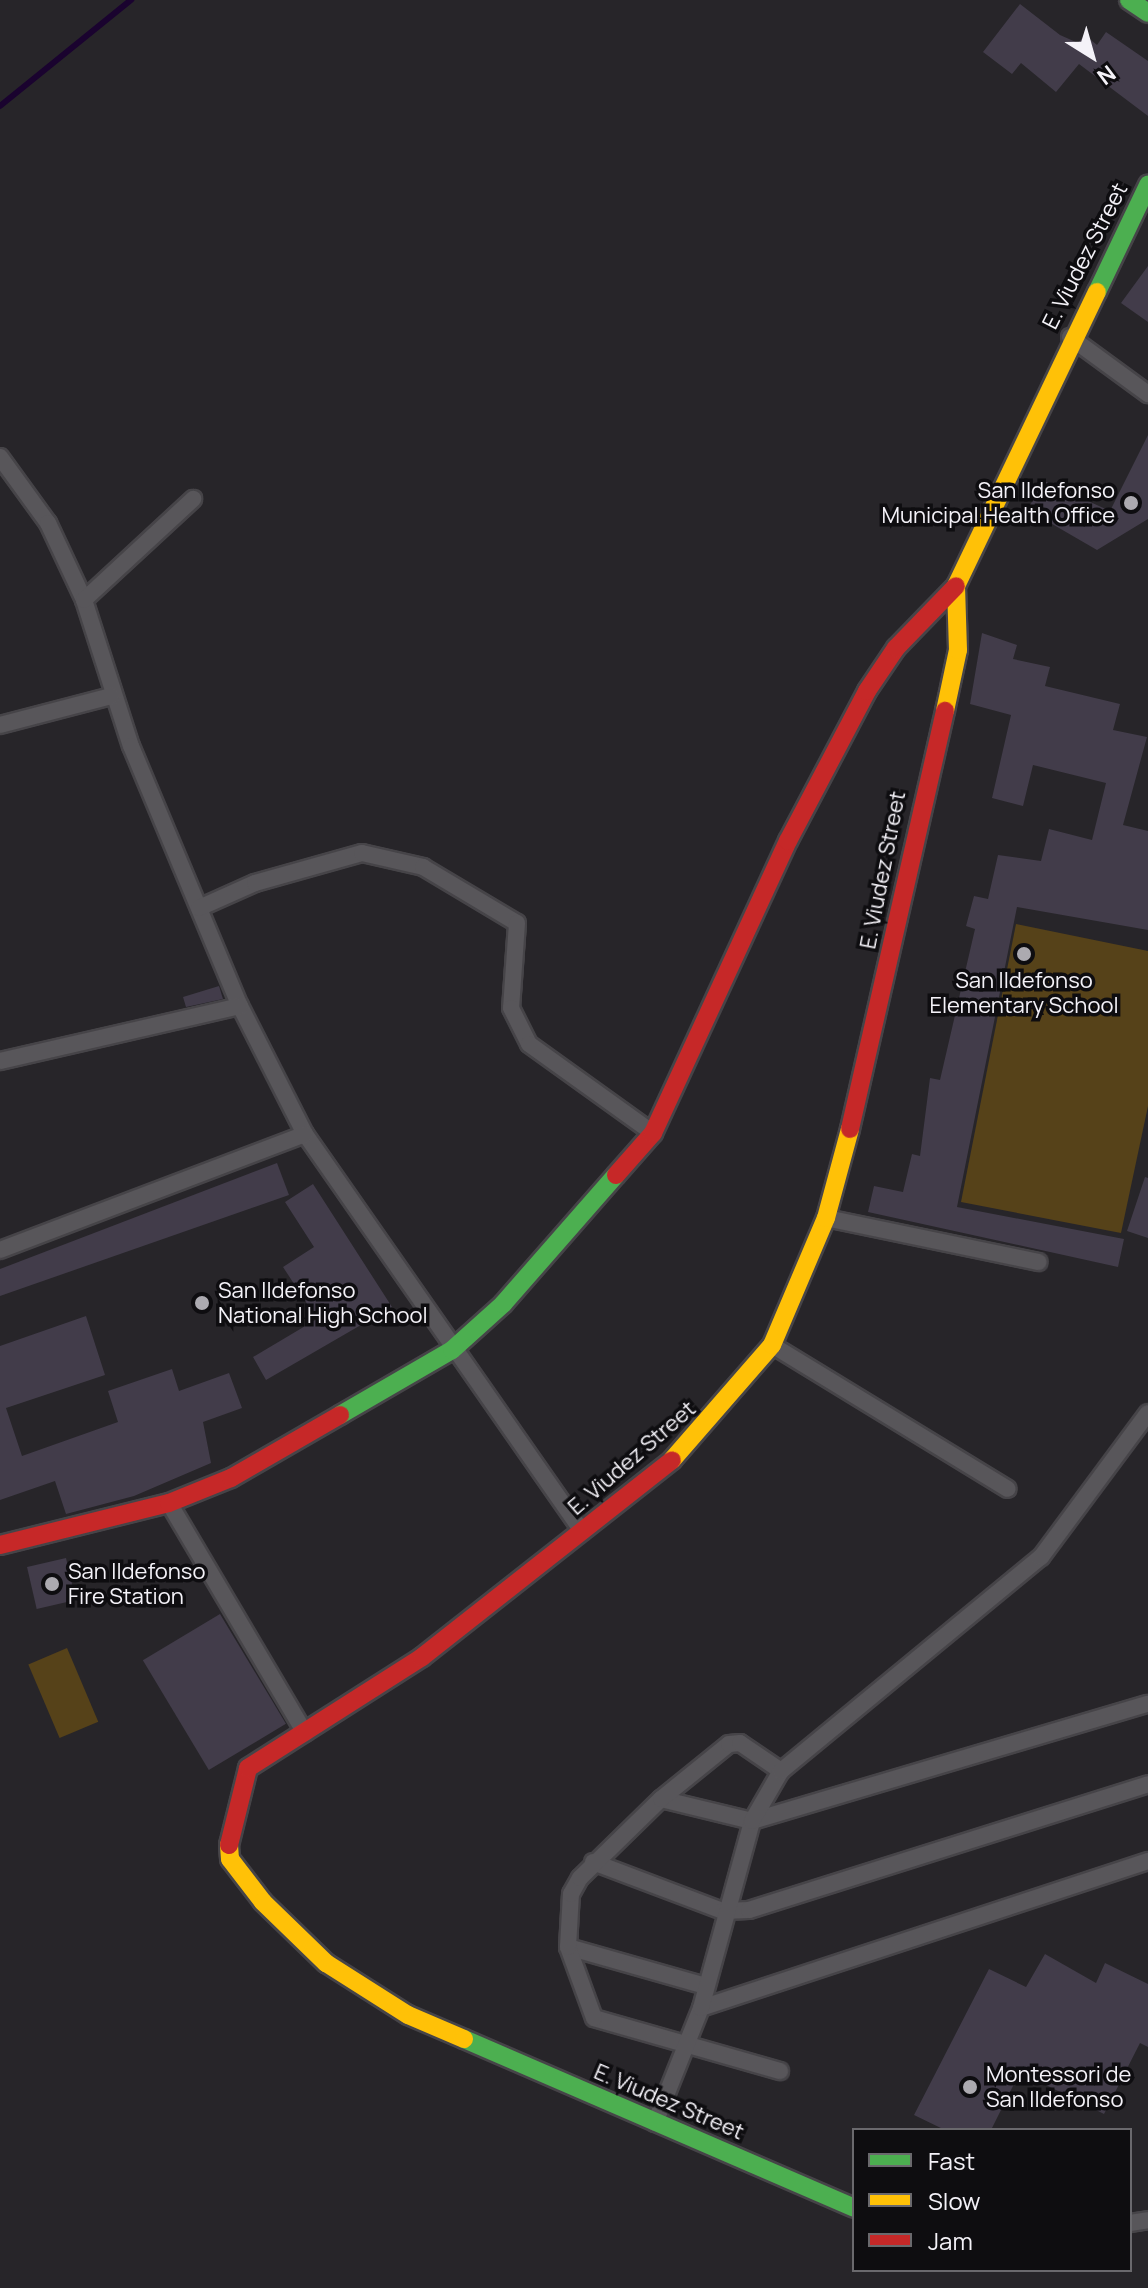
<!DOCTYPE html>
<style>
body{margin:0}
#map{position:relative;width:1148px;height:2288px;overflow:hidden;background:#272529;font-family:Manrope,sans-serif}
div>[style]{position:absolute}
.green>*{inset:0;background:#564219;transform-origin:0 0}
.stream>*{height:6px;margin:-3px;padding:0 3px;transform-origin:3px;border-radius:3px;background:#1a032f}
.building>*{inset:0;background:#423c4a;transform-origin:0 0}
.roads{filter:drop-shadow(2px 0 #464448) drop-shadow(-2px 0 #464448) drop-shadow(0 2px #464448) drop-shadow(0 -2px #464448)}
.street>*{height:16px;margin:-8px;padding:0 8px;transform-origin:8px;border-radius:8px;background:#58565a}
.fast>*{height:18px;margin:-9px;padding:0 9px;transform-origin:9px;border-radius:9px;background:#4caf50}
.slow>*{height:18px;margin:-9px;padding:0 9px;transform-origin:9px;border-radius:9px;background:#ffc107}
.jam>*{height:18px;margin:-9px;padding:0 9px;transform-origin:9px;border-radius:9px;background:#c62828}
.dots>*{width:22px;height:22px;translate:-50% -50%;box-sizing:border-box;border:4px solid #0e0d10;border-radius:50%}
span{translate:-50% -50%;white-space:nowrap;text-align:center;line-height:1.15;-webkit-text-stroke:7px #0e0d10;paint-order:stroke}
.street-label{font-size:22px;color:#f4f2f8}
.poi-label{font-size:22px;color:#f4f2f8}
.right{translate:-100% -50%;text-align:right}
.left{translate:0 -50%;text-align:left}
.legend{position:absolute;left:852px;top:2128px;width:280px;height:144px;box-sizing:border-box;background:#0e0d10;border:2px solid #6a696d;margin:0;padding:10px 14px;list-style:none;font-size:24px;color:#f4f2f8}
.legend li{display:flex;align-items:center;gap:16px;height:40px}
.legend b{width:40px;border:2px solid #6a696d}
.north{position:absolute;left:1052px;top:16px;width:80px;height:80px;-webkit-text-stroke:6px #0e0d10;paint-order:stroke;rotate:143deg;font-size:22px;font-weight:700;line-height:32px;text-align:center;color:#f4f2f8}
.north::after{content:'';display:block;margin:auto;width:28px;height:36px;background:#f4f2f8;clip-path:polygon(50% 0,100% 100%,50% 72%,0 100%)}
</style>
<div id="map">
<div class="green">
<i style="clip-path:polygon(1016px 924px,1148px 951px,1148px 1106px,1121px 1233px,961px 1202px)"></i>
<i style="left:67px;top:1648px;width:80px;height:42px;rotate:67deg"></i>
</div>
<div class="stream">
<i style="left:0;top:106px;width:169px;rotate:-39deg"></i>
</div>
<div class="building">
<i style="clip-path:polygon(1020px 4px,1060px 35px,1078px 43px,1085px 35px,1097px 45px,1106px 32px,1148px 61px,1148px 116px,1079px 64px,1056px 92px,1021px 63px,1012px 74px,983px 52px)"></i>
<i style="clip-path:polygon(1148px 266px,1148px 322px,1121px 303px)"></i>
<i style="clip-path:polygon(1148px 435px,1148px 519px,1097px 550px,1028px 510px,1042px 480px,1110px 511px)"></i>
<i style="clip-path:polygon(982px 633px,1017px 645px,1013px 659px,1050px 667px,1045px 686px,1120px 704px,1113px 730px,1147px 737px,1123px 825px,1148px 831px,1148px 930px,1017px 907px,957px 1207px,1124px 1239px,1118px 1267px,868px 1212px,874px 1186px,903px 1192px,912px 1154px,920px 1156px,930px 1078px,940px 1080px,975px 929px,966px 926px,974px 896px,988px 899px,998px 855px,1041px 861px,1049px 829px,1092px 840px,1106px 783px,1033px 765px,1023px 806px,992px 798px,1011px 715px,970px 704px)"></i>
<i style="clip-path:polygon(219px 986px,223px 999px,186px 1007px,183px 997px)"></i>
<i style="clip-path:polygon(277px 1163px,289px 1195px,0 1296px,0 1269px)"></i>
<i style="clip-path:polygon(1145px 1177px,1148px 1178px,1148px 1238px,1127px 1231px)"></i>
<i style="clip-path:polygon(313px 1184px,392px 1307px,266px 1380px,253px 1357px,317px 1319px,283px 1267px,314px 1247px,285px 1202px)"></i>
<i style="clip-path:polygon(86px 1316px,105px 1375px,6px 1408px,22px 1456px,118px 1422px,108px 1391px,172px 1369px,179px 1391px,229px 1373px,242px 1408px,203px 1422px,211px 1463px,134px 1496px,66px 1514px,55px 1481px,0 1500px,0 1346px)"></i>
<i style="left:66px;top:1558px;width:43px;height:40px;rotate:77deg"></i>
<i style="left:220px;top:1614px;width:128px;height:90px;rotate:59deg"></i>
<i style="clip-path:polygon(1045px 1954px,1096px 1983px,1105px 1963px,1148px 1984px,1148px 2047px,1140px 2043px,1104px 2114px,1020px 2072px,991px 2130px,945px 2130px,914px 2115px,989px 1969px,1026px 1987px)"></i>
</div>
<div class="roads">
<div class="street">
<i style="left:1070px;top:337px;width:97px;rotate:36.2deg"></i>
<i style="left:0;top:457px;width:82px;rotate:54deg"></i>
<i style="left:48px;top:523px;width:85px;rotate:64.9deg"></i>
<i style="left:84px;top:600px;width:153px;rotate:72.2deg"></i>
<i style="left:131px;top:746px;width:282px;rotate:67.3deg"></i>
<i style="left:240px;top:1006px;width:144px;rotate:63.1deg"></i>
<i style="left:305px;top:1134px;width:485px;rotate:55.1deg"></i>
<i style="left:84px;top:600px;width:149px;rotate:-42.8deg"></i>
<i style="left:0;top:725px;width:115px;rotate:-14.6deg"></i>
<i style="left:199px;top:908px;width:61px;rotate:-24.1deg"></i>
<i style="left:255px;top:883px;width:111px;rotate:-15.7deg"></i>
<i style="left:362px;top:853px;width:63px;rotate:12.9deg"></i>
<i style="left:423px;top:867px;width:109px;rotate:30.8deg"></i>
<i style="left:517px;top:923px;width:85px;rotate:94deg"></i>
<i style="left:511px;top:1008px;width:40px;rotate:63.4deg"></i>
<i style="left:529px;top:1044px;width:153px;rotate:35.7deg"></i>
<i style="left:0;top:1061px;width:246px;rotate:-12.9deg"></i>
<i style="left:826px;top:1218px;width:217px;rotate:11.7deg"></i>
<i style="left:0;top:1250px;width:326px;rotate:-20.8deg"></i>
<i style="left:772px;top:1345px;width:276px;rotate:31.4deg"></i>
<i style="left:169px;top:1503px;width:267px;rotate:59.4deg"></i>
<i style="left:661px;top:1799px;width:94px;rotate:13.6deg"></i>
<i style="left:752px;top:1821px;width:413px;rotate:-16.5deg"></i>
<i style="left:593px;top:1862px;width:139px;rotate:20.7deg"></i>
<i style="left:723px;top:1911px;width:26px;rotate:-2deg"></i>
<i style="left:749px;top:1910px;width:418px;rotate:-17.5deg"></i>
<i style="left:568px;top:1947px;width:143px;rotate:15.8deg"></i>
<i style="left:701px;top:2008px;width:471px;rotate:-18.2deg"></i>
<i style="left:780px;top:2071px;width:193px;rotate:-164.1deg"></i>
<i style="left:594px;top:2018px;width:76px;rotate:-110.1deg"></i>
<i style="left:568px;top:1947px;width:53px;rotate:-86.8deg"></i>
<i style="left:571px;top:1894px;width:18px;rotate:-61deg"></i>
<i style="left:580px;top:1878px;width:113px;rotate:-44.3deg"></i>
<i style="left:661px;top:1799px;width:87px;rotate:-39deg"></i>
<i style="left:729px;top:1744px;width:11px;rotate:-5deg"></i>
<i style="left:740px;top:1743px;width:50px;rotate:34.3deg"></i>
<i style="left:655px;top:2123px;width:124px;rotate:-68.2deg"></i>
<i style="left:701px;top:2008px;width:194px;rotate:-74.7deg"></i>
<i style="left:752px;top:1821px;width:58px;rotate:-59.9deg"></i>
<i style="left:781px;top:1771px;width:337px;rotate:-39.5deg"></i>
<i style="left:1041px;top:1557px;width:179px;rotate:-53.4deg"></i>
<i style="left:1130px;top:2223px;width:18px;rotate:-9deg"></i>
</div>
<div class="fast">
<i style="left:1129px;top:0;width:23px;rotate:34deg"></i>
<i style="left:1097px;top:292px;width:119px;rotate:-64.5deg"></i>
<i style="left:340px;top:1415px;width:129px;rotate:-30.1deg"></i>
<i style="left:452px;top:1350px;width:69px;rotate:-42deg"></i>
<i style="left:503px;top:1304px;width:171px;rotate:-48.8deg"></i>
<i style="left:464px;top:2039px;width:425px;rotate:23.4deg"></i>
</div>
<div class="slow">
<i style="left:945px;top:711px;width:62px;rotate:-78deg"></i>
<i style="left:958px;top:650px;width:64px;rotate:-91.8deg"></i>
<i style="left:956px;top:586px;width:326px;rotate:-64.4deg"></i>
<i style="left:672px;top:1460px;width:152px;rotate:-49deg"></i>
<i style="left:772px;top:1345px;width:138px;rotate:-67deg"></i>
<i style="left:826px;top:1218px;width:92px;rotate:-74.9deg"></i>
<i style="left:229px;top:1845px;width:14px;rotate:86deg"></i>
<i style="left:230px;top:1859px;width:54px;rotate:52.5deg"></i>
<i style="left:263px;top:1902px;width:88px;rotate:44.1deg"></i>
<i style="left:326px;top:1963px;width:97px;rotate:32.4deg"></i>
<i style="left:408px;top:2015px;width:61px;rotate:23.2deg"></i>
</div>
<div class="jam">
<i style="left:850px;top:1129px;width:429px;rotate:-77.2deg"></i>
<i style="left:616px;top:1175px;width:56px;rotate:-48.6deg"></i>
<i style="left:653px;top:1133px;width:322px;rotate:-65.2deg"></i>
<i style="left:788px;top:841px;width:170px;rotate:-62.2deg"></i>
<i style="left:867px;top:691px;width:52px;rotate:-56deg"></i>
<i style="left:896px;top:648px;width:86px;rotate:-45.9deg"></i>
<i style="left:0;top:1545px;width:174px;rotate:-14deg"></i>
<i style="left:169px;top:1503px;width:67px;rotate:-22deg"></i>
<i style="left:231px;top:1478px;width:126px;rotate:-30deg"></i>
<i style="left:229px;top:1845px;width:79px;rotate:-76.1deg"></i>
<i style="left:248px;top:1768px;width:206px;rotate:-32.5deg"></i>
<i style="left:422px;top:1657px;width:318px;rotate:-38.2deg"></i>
</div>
</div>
<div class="dots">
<i style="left:1131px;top:503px;background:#acaab0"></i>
<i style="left:1024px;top:954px;background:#acaab0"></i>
<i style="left:202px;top:1303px;background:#acaab0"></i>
<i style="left:52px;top:1584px;background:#acaab0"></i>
<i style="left:970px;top:2087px;background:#acaab0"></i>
</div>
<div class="street-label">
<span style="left:1085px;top:256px;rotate:-63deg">E. Viudez Street</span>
<span style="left:883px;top:870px;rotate:-79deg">E. Viudez Street</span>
<span style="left:632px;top:1458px;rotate:-41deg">E. Viudez Street</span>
<span style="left:669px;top:2102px;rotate:23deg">E. Viudez Street</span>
</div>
<div class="poi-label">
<span class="right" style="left:1115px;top:503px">San Ildefonso<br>Municipal Health Office</span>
<span style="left:1024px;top:993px">San Ildefonso<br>Elementary School</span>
<span class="left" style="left:218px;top:1303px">San Ildefonso<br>National High School</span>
<span class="left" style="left:68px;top:1584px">San Ildefonso<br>Fire Station</span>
<span class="left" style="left:986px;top:2087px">Montessori de<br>San Ildefonso</span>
</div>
<ul class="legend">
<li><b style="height:10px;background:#4caf50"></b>Fast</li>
<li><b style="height:10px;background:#ffc107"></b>Slow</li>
<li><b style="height:10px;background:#c62828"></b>Jam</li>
</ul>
<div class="north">N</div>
</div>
